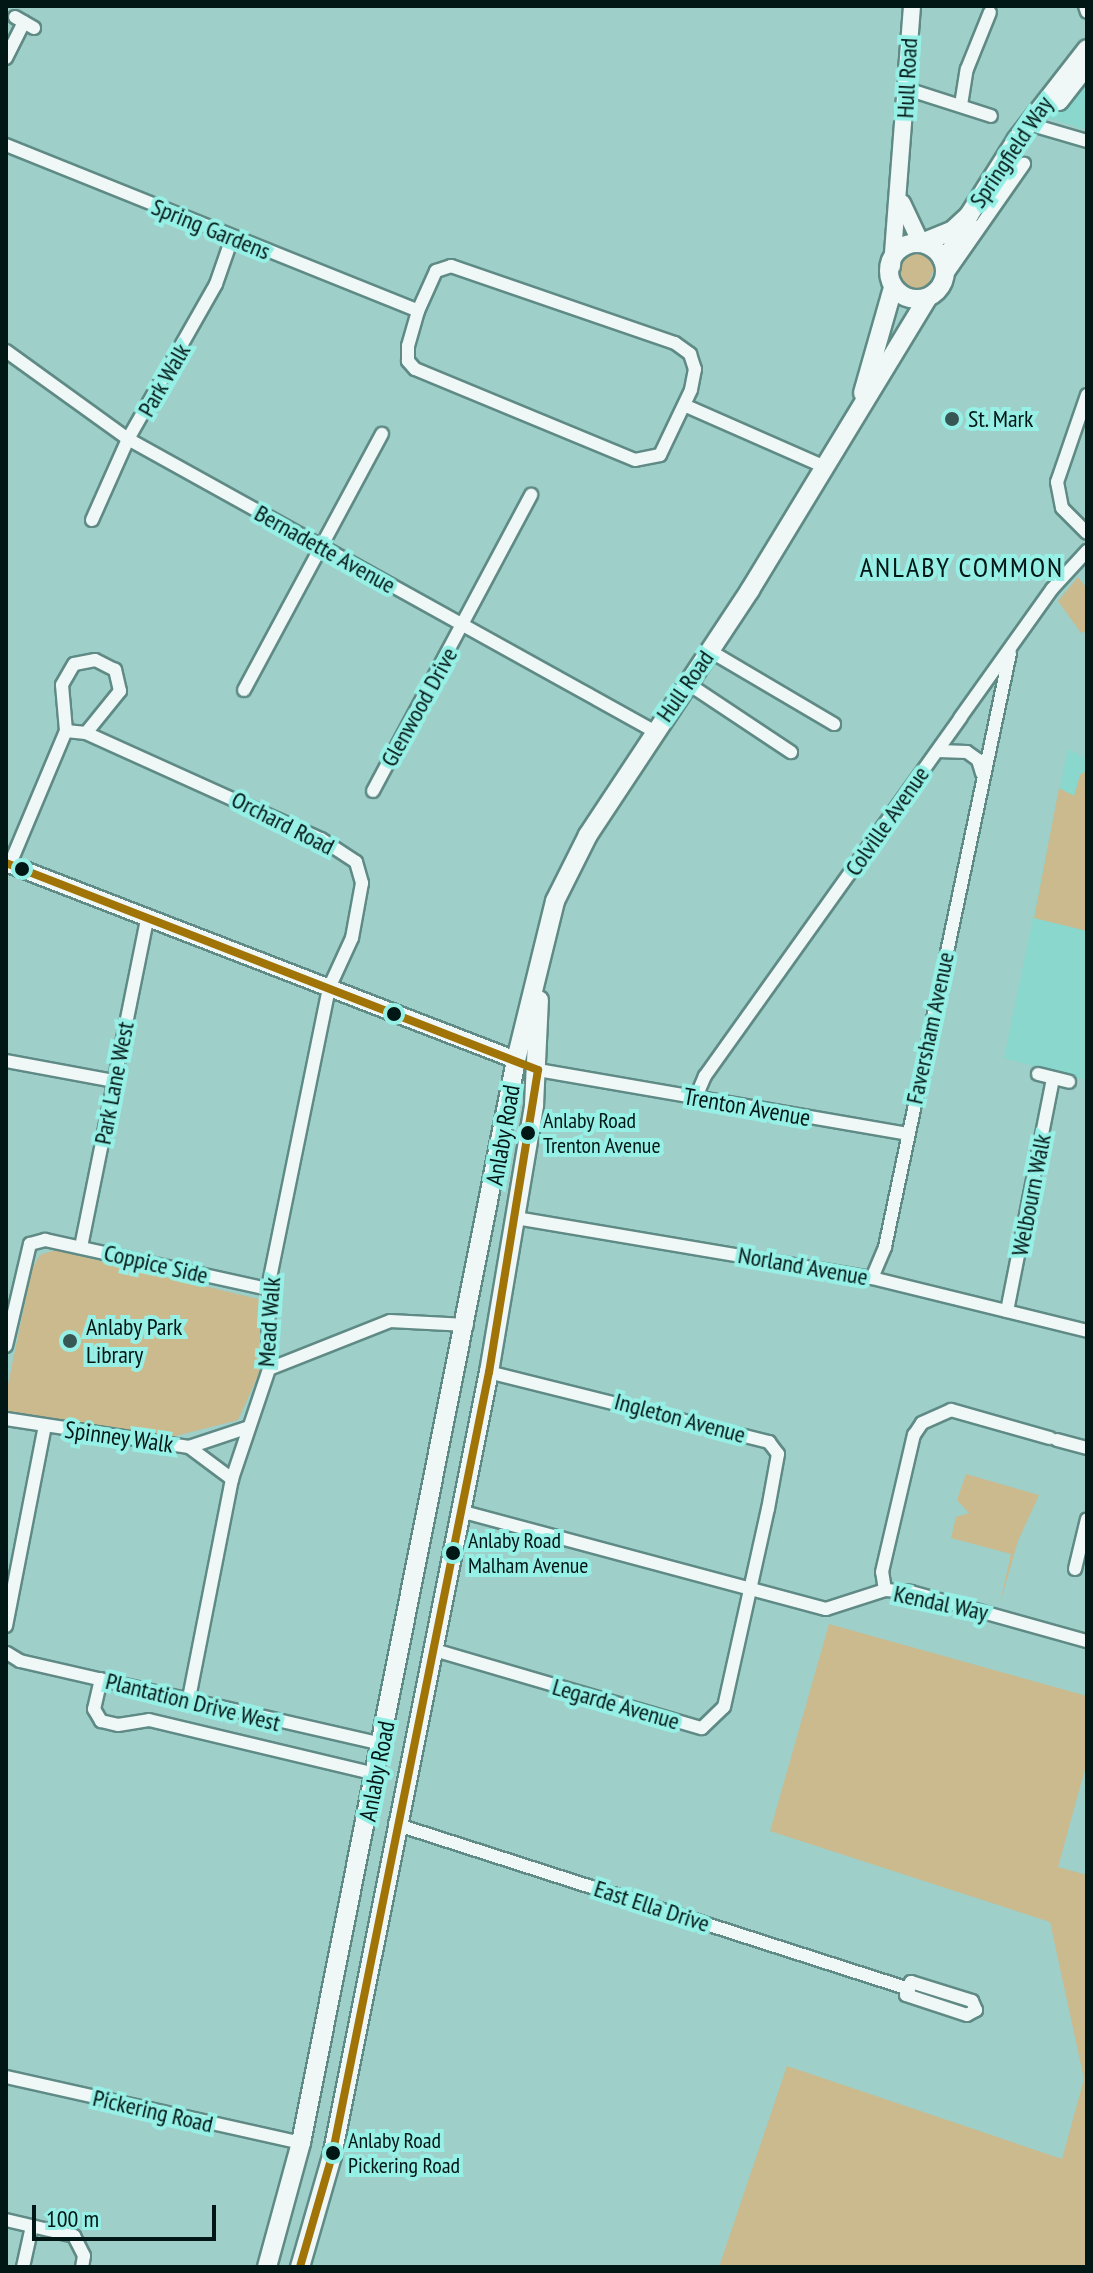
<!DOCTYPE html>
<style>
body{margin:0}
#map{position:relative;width:1093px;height:2273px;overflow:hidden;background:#9ecfc9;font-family:"PT Sans Narrow",sans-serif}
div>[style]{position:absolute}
.built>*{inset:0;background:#89d7cd}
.green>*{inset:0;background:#caba8e}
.roads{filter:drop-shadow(2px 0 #5f8a85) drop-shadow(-2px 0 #5f8a85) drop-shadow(0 2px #5f8a85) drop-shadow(0 -2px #5f8a85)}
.minor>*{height:12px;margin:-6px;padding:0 6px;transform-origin:6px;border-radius:6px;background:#f0f8f7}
.tertiary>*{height:16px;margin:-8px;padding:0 8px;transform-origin:8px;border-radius:8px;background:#f0f8f7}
.secondary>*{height:18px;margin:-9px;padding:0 9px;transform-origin:9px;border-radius:9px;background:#f0f8f7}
.secondary>.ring{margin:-9px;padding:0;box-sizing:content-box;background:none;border:18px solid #f0f8f7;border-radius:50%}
.bus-1>*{height:8px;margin:-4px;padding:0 4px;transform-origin:4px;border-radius:4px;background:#a17407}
.dots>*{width:22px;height:22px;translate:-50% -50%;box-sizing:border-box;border:4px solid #97f0e6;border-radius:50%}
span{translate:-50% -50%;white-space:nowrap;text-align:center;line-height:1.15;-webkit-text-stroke:8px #97f0e6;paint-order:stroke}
.bus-label{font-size:22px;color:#001715}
.left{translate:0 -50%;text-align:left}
.street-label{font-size:24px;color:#001715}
.poi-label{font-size:24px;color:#001715}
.quarter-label{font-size:28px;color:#001715;letter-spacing:2px}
.frame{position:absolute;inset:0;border:8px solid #001715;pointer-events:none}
.scale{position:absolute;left:32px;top:2205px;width:184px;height:36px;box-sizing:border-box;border:4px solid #001715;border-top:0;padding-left:10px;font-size:24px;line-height:28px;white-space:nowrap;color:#001715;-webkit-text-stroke:6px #97f0e6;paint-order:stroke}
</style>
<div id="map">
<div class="built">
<i style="clip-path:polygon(1087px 61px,1087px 130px,1042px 116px)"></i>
<i style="clip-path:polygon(1068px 749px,1087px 759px,1087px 1080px,1004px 1058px)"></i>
</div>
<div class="green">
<i style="clip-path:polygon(910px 248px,927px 249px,936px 263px,926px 290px,909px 296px,896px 274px)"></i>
<i style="clip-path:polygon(1078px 577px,1087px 589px,1087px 631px,1081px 633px,1058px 601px)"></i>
<i style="clip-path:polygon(1087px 770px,1087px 931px,1034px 918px,1059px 788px,1074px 796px,1080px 775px)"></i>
<i style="clip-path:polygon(55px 1250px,262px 1300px,260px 1371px,238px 1420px,172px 1437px,9px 1415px,6px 1394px,32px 1269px,40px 1255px)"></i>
<i style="clip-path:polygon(966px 1474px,1039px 1495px,1018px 1541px,1000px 1603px,1011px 1554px,951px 1538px,956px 1517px,969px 1513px,957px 1500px)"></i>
<i style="clip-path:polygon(829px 1624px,1087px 1696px,1087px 1762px,1058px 1867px,1087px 1875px,1087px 2267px,719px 2267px,787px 2066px,1062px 2159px,1084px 2079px,1050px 1922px,770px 1831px)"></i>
</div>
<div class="roads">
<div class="minor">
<i style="left:1085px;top:6px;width:6px;rotate:72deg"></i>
<i style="left:15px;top:17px;width:22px;rotate:30deg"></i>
<i style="left:6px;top:58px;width:40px;rotate:-63.4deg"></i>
<i style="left:907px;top:89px;width:88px;rotate:17.8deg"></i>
<i style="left:961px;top:105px;width:36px;rotate:-81deg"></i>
<i style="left:967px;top:69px;width:61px;rotate:-68deg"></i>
<i style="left:1039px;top:127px;width:50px;rotate:16.3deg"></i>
<i style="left:6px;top:145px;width:444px;rotate:21.9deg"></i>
<i style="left:451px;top:266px;width:237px;rotate:19deg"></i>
<i style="left:675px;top:343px;width:19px;rotate:36deg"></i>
<i style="left:690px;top:354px;width:16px;rotate:72deg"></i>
<i style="left:695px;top:369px;width:21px;rotate:101deg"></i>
<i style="left:691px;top:390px;width:72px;rotate:115.5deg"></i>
<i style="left:660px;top:455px;width:25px;rotate:169deg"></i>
<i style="left:635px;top:460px;width:238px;rotate:-157.5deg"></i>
<i style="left:415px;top:369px;width:11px;rotate:-131deg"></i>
<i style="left:408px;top:361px;width:15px;rotate:-90deg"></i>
<i style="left:408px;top:346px;width:36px;rotate:-74deg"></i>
<i style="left:418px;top:311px;width:44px;rotate:-65.8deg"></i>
<i style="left:436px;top:271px;width:16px;rotate:-18deg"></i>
<i style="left:936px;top:290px;width:154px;rotate:-55.1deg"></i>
<i style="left:6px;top:351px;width:150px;rotate:35.8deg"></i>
<i style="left:128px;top:439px;width:602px;rotate:29.04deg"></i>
<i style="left:1087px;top:395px;width:92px;rotate:109deg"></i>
<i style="left:1057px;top:482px;width:26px;rotate:79deg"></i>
<i style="left:1062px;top:508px;width:35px;rotate:45deg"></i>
<i style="left:686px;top:406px;width:152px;rotate:23.7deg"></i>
<i style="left:92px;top:520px;width:89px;rotate:-66deg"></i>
<i style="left:128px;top:439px;width:178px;rotate:-60.4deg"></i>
<i style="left:216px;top:284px;width:49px;rotate:-70.8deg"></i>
<i style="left:710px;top:651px;width:144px;rotate:30.5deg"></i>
<i style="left:687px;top:683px;width:125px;rotate:33.6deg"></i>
<i style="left:244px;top:690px;width:291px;rotate:-61.7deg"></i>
<i style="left:86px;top:733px;width:258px;rotate:24.3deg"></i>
<i style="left:321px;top:839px;width:42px;rotate:33.3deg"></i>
<i style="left:356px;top:862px;width:22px;rotate:74deg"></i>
<i style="left:362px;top:883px;width:56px;rotate:100.3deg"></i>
<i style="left:352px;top:938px;width:55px;rotate:114.7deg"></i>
<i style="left:329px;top:988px;width:307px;rotate:101.5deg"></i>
<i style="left:268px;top:1289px;width:80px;rotate:89.3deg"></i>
<i style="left:269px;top:1369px;width:116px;rotate:108.6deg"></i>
<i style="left:232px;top:1479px;width:224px;rotate:101.1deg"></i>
<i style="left:938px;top:751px;width:29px;rotate:2deg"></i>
<i style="left:967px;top:752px;width:14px;rotate:36deg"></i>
<i style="left:978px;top:760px;width:14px;rotate:73deg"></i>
<i style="left:373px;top:791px;width:336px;rotate:-61.9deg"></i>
<i style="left:10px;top:864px;width:144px;rotate:-67.2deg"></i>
<i style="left:66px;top:731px;width:20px;rotate:6deg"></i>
<i style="left:86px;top:733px;width:54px;rotate:-51deg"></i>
<i style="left:120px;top:691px;width:22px;rotate:-103deg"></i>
<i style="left:115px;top:670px;width:22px;rotate:-153deg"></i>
<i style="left:95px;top:660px;width:21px;rotate:169deg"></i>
<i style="left:74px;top:664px;width:24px;rotate:120deg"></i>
<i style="left:62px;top:685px;width:46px;rotate:85deg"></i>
<i style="left:6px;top:1061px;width:110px;rotate:10.5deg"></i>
<i style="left:538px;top:1070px;width:375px;rotate:9.8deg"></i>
<i style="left:1038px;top:1074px;width:32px;rotate:14deg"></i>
<i style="left:696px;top:1097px;width:23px;rotate:-67deg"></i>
<i style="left:705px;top:1076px;width:440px;rotate:-54.5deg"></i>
<i style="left:960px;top:718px;width:158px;rotate:-54.5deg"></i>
<i style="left:1052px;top:589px;width:52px;rotate:-47.4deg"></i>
<i style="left:516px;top:1218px;width:361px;rotate:9.6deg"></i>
<i style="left:872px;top:1278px;width:221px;rotate:13.8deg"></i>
<i style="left:81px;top:1247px;width:335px;rotate:-78.6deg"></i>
<i style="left:872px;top:1278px;width:34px;rotate:-67deg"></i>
<i style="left:885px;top:1247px;width:607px;rotate:-78.12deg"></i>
<i style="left:1007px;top:1311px;width:237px;rotate:-78.8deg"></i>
<i style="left:6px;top:1346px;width:105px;rotate:-76.8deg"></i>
<i style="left:30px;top:1244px;width:16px;rotate:-15deg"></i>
<i style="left:45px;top:1240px;width:228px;rotate:12.4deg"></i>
<i style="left:269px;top:1369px;width:130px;rotate:-21.6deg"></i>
<i style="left:390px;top:1321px;width:77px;rotate:3deg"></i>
<i style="left:6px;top:1419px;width:185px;rotate:8.7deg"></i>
<i style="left:189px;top:1447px;width:54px;rotate:36.7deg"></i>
<i style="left:1057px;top:1440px;width:31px;rotate:15deg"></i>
<i style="left:189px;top:1447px;width:63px;rotate:-18.4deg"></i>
<i style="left:460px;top:1511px;width:379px;rotate:15deg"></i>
<i style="left:826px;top:1609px;width:62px;rotate:-17.9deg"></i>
<i style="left:885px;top:1590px;width:26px;rotate:4deg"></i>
<i style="left:911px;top:1592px;width:183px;rotate:15.6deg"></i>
<i style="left:1075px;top:1569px;width:51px;rotate:-76.5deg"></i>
<i style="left:885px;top:1590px;width:18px;rotate:-99deg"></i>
<i style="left:882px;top:1572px;width:141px;rotate:-76.9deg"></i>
<i style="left:914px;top:1435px;width:14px;rotate:-56deg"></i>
<i style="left:922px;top:1423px;width:32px;rotate:-24deg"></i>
<i style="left:951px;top:1410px;width:103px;rotate:15.8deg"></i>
<i style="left:6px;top:1626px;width:204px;rotate:-79deg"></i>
<i style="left:431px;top:1649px;width:282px;rotate:16.3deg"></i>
<i style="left:702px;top:1728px;width:30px;rotate:-44deg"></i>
<i style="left:724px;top:1707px;width:203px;rotate:-77.5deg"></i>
<i style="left:768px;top:1509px;width:56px;rotate:-79.7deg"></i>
<i style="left:778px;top:1454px;width:15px;rotate:-127deg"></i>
<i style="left:769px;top:1442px;width:289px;rotate:-166deg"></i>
<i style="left:7px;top:1653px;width:15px;rotate:32deg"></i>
<i style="left:20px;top:1661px;width:372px;rotate:12.9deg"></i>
<i style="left:101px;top:1679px;width:31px;rotate:103deg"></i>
<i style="left:94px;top:1709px;width:14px;rotate:60deg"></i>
<i style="left:101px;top:1721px;width:17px;rotate:13deg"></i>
<i style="left:118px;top:1725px;width:31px;rotate:-9deg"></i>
<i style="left:149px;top:1720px;width:233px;rotate:13.4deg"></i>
<i style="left:395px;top:1824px;width:540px;rotate:17.8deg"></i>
<i style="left:911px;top:1982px;width:64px;rotate:17.3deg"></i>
<i style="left:972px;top:2001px;width:10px;rotate:66deg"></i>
<i style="left:976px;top:2010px;width:10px;rotate:151deg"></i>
<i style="left:967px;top:2015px;width:64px;rotate:-161.8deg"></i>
<i style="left:906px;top:1995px;width:14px;rotate:-69deg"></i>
<i style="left:6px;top:2077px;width:302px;rotate:12.6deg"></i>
<i style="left:6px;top:2220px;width:70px;rotate:13.2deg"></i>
<i style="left:74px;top:2236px;width:22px;rotate:63deg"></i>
<i style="left:84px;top:2256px;width:11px;rotate:100deg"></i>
<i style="left:23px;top:2267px;width:42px;rotate:-77.6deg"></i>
</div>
<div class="tertiary">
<i style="left:902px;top:203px;width:42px;rotate:64.7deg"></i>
<i style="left:892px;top:266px;width:261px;rotate:-85.6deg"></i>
<i style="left:6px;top:863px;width:547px;rotate:21.12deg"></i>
</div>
<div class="secondary">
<i style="left:1059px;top:101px;width:46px;rotate:-52.1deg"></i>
<i style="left:924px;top:242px;width:31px;rotate:-22deg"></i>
<i style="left:953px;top:230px;width:22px;rotate:-43deg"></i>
<i style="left:969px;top:215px;width:90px;rotate:-57.7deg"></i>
<i style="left:1017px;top:139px;width:114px;rotate:-52.1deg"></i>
<i class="ring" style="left:889px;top:243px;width:38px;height:38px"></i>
<i style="left:943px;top:261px;width:44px;rotate:-54.2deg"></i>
<i style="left:863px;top:393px;width:109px;rotate:-74.1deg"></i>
<i style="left:267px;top:2267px;width:129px;rotate:-74.7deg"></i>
<i style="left:301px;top:2143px;width:1104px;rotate:-78.77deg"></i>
<i style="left:516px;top:1060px;width:164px;rotate:-76.2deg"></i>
<i style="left:555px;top:901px;width:74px;rotate:-63.4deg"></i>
<i style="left:588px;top:835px;width:294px;rotate:-56.5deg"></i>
<i style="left:750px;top:590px;width:341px;rotate:-58.7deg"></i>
<i style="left:300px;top:2267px;width:116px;rotate:-73.9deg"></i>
<i style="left:332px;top:2156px;width:800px;rotate:-78.68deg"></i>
<i style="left:489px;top:1372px;width:271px;rotate:-80.4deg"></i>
<i style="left:534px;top:1105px;width:105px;rotate:-87.3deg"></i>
</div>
</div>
<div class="bus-1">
<i style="left:6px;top:863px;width:571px;rotate:21.26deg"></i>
<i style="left:538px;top:1070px;width:306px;rotate:99.2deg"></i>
<i style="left:489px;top:1372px;width:800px;rotate:101.32deg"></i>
<i style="left:332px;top:2156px;width:116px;rotate:106.1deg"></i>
</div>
<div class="dots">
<i style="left:952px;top:419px;background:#375754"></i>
<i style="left:22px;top:869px;background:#001715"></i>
<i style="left:394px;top:1014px;background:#001715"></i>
<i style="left:528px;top:1133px;background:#001715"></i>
<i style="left:70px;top:1341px;background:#375754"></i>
<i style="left:453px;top:1553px;background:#001715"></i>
<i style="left:333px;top:2153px;background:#001715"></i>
</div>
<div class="bus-label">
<span class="left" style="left:543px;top:1133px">Anlaby Road<br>Trenton Avenue</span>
<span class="left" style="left:468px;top:1553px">Anlaby Road<br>Malham Avenue</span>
<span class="left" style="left:348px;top:2153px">Anlaby Road<br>Pickering Road</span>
</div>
<div class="street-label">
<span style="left:907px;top:78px;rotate:-87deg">Hull Road</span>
<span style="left:1011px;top:152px;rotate:-56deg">Springfield Way</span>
<span style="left:211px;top:229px;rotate:22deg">Spring Gardens</span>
<span style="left:164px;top:380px;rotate:-60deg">Park Walk</span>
<span style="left:325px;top:549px;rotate:29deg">Bernadette Avenue</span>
<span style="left:685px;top:686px;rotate:-55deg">Hull Road</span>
<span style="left:419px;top:707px;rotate:-61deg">Glenwood Drive</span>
<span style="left:887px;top:821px;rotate:-55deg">Colville Avenue</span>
<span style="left:283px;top:823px;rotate:27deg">Orchard Road</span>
<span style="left:930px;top:1028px;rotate:-78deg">Faversham Avenue</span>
<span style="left:114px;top:1083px;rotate:-79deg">Park Lane West</span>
<span style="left:747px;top:1107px;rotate:10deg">Trenton Avenue</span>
<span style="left:503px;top:1135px;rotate:-80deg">Anlaby Road</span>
<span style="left:1031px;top:1195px;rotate:-79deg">Welbourn Walk</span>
<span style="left:156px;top:1264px;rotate:13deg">Coppice Side</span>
<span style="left:803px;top:1266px;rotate:10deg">Norland Avenue</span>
<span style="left:269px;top:1322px;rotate:-86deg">Mead Walk</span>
<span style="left:680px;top:1418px;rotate:15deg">Ingleton Avenue</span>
<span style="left:119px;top:1437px;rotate:8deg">Spinney Walk</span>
<span style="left:941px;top:1603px;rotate:12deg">Kendal Way</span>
<span style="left:193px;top:1702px;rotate:14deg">Plantation Drive West</span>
<span style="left:616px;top:1704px;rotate:16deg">Legarde Avenue</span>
<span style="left:377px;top:1771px;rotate:-79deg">Anlaby Road</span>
<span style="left:652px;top:1906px;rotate:18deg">East Ella Drive</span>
<span style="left:153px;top:2111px;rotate:13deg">Pickering Road</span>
</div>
<div class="poi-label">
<span class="left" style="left:968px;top:419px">St. Mark</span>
<span class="left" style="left:86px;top:1341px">Anlaby Park<br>Library</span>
</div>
<div class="quarter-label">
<span style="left:962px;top:567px">ANLABY COMMON</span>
</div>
<div class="frame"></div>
<div class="scale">100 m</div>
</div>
